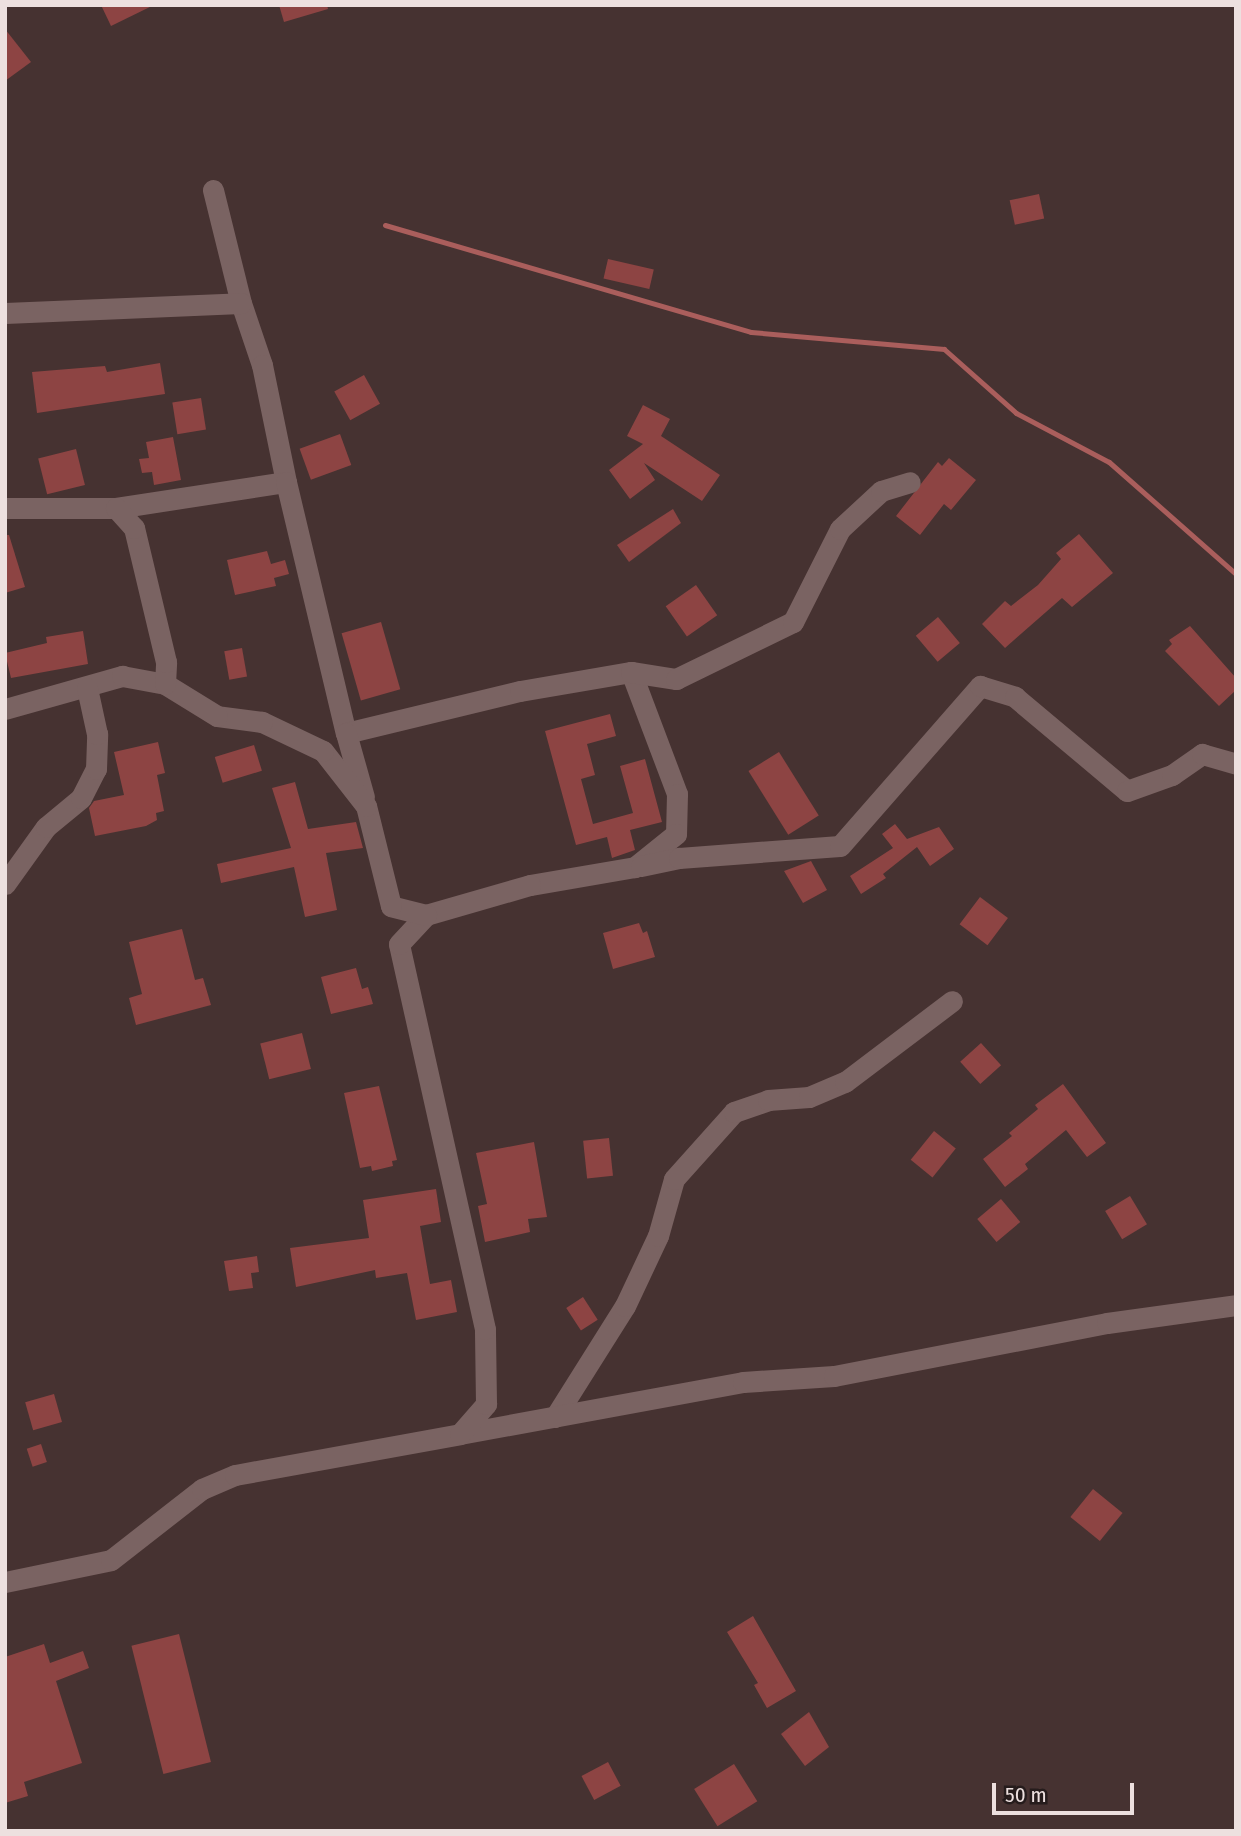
<!DOCTYPE html>
<style>
body{margin:0}
#map{position:relative;width:1241px;height:1836px;overflow:hidden;background:#463231;font-family:"Fira Sans Condensed",sans-serif}
div>[style]{position:absolute}
.stream>*{height:5px;margin:-2.5px;padding:0 2.5px;transform-origin:2.5px;border-radius:2.5px;background:#aa5e5c}
.building>*{inset:0;background:#8d4443;transform-origin:0 0}
.minor>*{height:21px;margin:-10.5px;padding:0 10.5px;transform-origin:10.5px;border-radius:10.5px;background:#7a6362}
span{translate:-50% -50%;white-space:nowrap;text-align:center;line-height:1.15;-webkit-text-stroke:6px #261c1c;paint-order:stroke}
.frame{position:absolute;inset:0;border:7px solid #ede0df;pointer-events:none}
.scale{position:absolute;left:992px;top:1783px;width:142px;height:32px;box-sizing:border-box;border:4px solid #ede0df;border-top:0;padding-left:9px;font-size:21px;line-height:24px;white-space:nowrap;color:#ede0df;-webkit-text-stroke:5px #261c1c;paint-order:stroke}
</style>
<div id="map">
<div class="stream">
<i style="left:385px;top:225px;width:381px;rotate:16.3deg"></i>
<i style="left:751px;top:332px;width:194px;rotate:5deg"></i>
<i style="left:944px;top:349px;width:96px;rotate:41.6deg"></i>
<i style="left:1016px;top:413px;width:105px;rotate:27.8deg"></i>
<i style="left:1109px;top:462px;width:169px;rotate:41.4deg"></i>
</div>
<div class="building">
<i style="clip-path:polygon(101px 5px,154px 5px,111px 26px)"></i>
<i style="clip-path:polygon(279px 5px,327px 5px,328px 9px,284px 22px)"></i>
<i style="clip-path:polygon(5px 29px,31px 62px,5px 81px)"></i>
<i style="left:1039px;top:194px;width:25px;height:30px;rotate:78deg"></i>
<i style="left:608px;top:259px;width:47px;height:20px;rotate:13deg"></i>
<i style="clip-path:polygon(160px 363px,165px 394px,37px 413px,32px 372px,105px 366px,107px 372px)"></i>
<i style="left:364px;top:375px;width:33px;height:34px;rotate:61deg"></i>
<i style="left:201px;top:398px;width:32px;height:29px;rotate:81deg"></i>
<i style="clip-path:polygon(643px 405px,670px 419px,661px 436px,720px 475px,702px 501px,644px 463px,655px 480px,630px 499px,609px 470px,643px 444px,627px 436px)"></i>
<i style="left:340px;top:434px;width:33px;height:43px;rotate:70deg"></i>
<i style="clip-path:polygon(173px 437px,181px 480px,154px 485px,152px 472px,142px 473px,139px 459px,149px 458px,146px 442px)"></i>
<i style="left:76px;top:449px;width:37px;height:39px;rotate:76deg"></i>
<i style="clip-path:polygon(949px 458px,976px 480px,951px 510px,944px 504px,920px 535px,896px 516px,938px 462px,942px 466px)"></i>
<i style="clip-path:polygon(673px 509px,681px 523px,629px 562px,617px 545px)"></i>
<i style="clip-path:polygon(1079px 534px,1113px 573px,1072px 607px,1062px 598px,1005px 648px,982px 624px,1005px 601px,1011px 606px,1038px 585px,1061px 559px,1056px 553px)"></i>
<i style="clip-path:polygon(5px 535px,9px 535px,25px 587px,5px 593px)"></i>
<i style="clip-path:polygon(267px 551px,271px 564px,285px 560px,289px 574px,274px 578px,276px 586px,235px 595px,227px 560px)"></i>
<i style="left:696px;top:585px;width:37px;height:37px;rotate:55deg"></i>
<i style="left:938px;top:617px;width:34px;height:29px;rotate:50deg"></i>
<i style="left:381px;top:622px;width:70px;height:41px;rotate:74deg"></i>
<i style="clip-path:polygon(1190px 626px,1236px 678px,1236px 690px,1219px 706px,1165px 651px,1172px 644px,1169px 640px)"></i>
<i style="clip-path:polygon(83px 631px,88px 664px,11px 678px,5px 653px,47px 643px,46px 637px)"></i>
<i style="left:242px;top:648px;width:29px;height:18px;rotate:80deg"></i>
<i style="clip-path:polygon(610px 714px,616px 736px,587px 744px,595px 775px,581px 779px,593px 824px,633px 813px,620px 766px,645px 759px,662px 822px,630px 830px,635px 850px,612px 858px,607px 837px,576px 845px,545px 731px)"></i>
<i style="clip-path:polygon(158px 742px,165px 773px,157px 775px,164px 811px,156px 813px,157px 820px,146px 826px,95px 836px,89px 808px,94px 801px,124px 795px,114px 752px)"></i>
<i style="left:254px;top:745px;width:27px;height:41px;rotate:73deg"></i>
<i style="left:779px;top:752px;width:75px;height:36px;rotate:58deg"></i>
<i style="clip-path:polygon(295px 782px,308px 829px,356px 822px,363px 848px,326px 853px,337px 910px,305px 917px,294px 867px,221px 883px,217px 864px,291px 848px,272px 788px)"></i>
<i style="clip-path:polygon(895px 824px,907px 839px,939px 827px,954px 849px,930px 866px,917px 847px,883px 874px,886px 878px,861px 894px,850px 876px,893px 848px,882px 834px)"></i>
<i style="clip-path:polygon(811px 861px,827px 890px,803px 903px,784px 871px)"></i>
<i style="left:980px;top:897px;width:35px;height:34px;rotate:37deg"></i>
<i style="clip-path:polygon(639px 923px,643px 933px,647px 931px,655px 957px,613px 969px,603px 933px)"></i>
<i style="clip-path:polygon(182px 929px,195px 980px,203px 978px,211px 1005px,136px 1025px,129px 998px,142px 994px,129px 942px)"></i>
<i style="clip-path:polygon(356px 968px,362px 989px,368px 987px,373px 1004px,331px 1014px,321px 977px)"></i>
<i style="left:302px;top:1033px;width:37px;height:43px;rotate:76deg"></i>
<i style="left:981px;top:1043px;width:30px;height:28px;rotate:48deg"></i>
<i style="clip-path:polygon(1063px 1084px,1106px 1143px,1087px 1157px,1066px 1130px,1025px 1164px,1028px 1169px,1005px 1187px,983px 1159px,1012px 1136px,1009px 1133px,1038px 1109px,1035px 1105px)"></i>
<i style="clip-path:polygon(379px 1086px,397px 1160px,392px 1161px,393px 1166px,372px 1171px,371px 1166px,360px 1168px,344px 1093px)"></i>
<i style="left:934px;top:1131px;width:28px;height:37px;rotate:39deg"></i>
<i style="left:609px;top:1138px;width:38px;height:26px;rotate:84deg"></i>
<i style="clip-path:polygon(534px 1142px,547px 1217px,528px 1219px,530px 1232px,485px 1242px,478px 1206px,487px 1204px,476px 1153px)"></i>
<i style="clip-path:polygon(436px 1189px,441px 1222px,420px 1226px,430px 1284px,451px 1280px,457px 1312px,416px 1320px,407px 1273px,376px 1278px,375px 1270px,296px 1287px,290px 1248px,369px 1238px,363px 1200px)"></i>
<i style="left:1130px;top:1196px;width:33px;height:29px;rotate:59deg"></i>
<i style="left:1001px;top:1199px;width:30px;height:31px;rotate:50deg"></i>
<i style="clip-path:polygon(257px 1256px,259px 1272px,251px 1273px,253px 1288px,229px 1291px,224px 1261px)"></i>
<i style="left:583px;top:1297px;width:27px;height:20px;rotate:57deg"></i>
<i style="left:54px;top:1394px;width:29px;height:30px;rotate:74deg"></i>
<i style="left:41px;top:1444px;width:19px;height:15px;rotate:72deg"></i>
<i style="left:1093px;top:1489px;width:38px;height:36px;rotate:39deg"></i>
<i style="clip-path:polygon(753px 1616px,796px 1691px,767px 1708px,754px 1685px,758px 1683px,727px 1632px)"></i>
<i style="left:179px;top:1634px;width:132px;height:49px;rotate:76deg"></i>
<i style="clip-path:polygon(44px 1644px,50px 1663px,83px 1651px,89px 1668px,56px 1681px,82px 1763px,24px 1782px,28px 1796px,5px 1803px,5px 1657px)"></i>
<i style="clip-path:polygon(809px 1712px,829px 1747px,805px 1766px,781px 1734px)"></i>
<i style="left:608px;top:1762px;width:27px;height:30px;rotate:62deg"></i>
<i style="left:734px;top:1764px;width:44px;height:47px;rotate:58deg"></i>
</div>
<div class="minor">
<i style="left:213px;top:190px;width:116px;rotate:76.1deg"></i>
<i style="left:241px;top:303px;width:65px;rotate:71.3deg"></i>
<i style="left:262px;top:365px;width:119px;rotate:78.4deg"></i>
<i style="left:5px;top:313px;width:236px;rotate:-2.4deg"></i>
<i style="left:5px;top:508px;width:111px"></i>
<i style="left:116px;top:508px;width:172px;rotate:-8.7deg"></i>
<i style="left:286px;top:482px;width:258px;rotate:76.6deg"></i>
<i style="left:346px;top:733px;width:179px;rotate:-13.6deg"></i>
<i style="left:520px;top:691px;width:113px;rotate:-9.7deg"></i>
<i style="left:631px;top:672px;width:130px;rotate:69.3deg"></i>
<i style="left:677px;top:794px;width:40px;rotate:91.4deg"></i>
<i style="left:676px;top:834px;width:53px;rotate:141.2deg"></i>
<i style="left:635px;top:867px;width:107px;rotate:170.3deg"></i>
<i style="left:530px;top:885px;width:108px;rotate:163.9deg"></i>
<i style="left:631px;top:672px;width:46px;rotate:8.8deg"></i>
<i style="left:676px;top:679px;width:130px;rotate:-26deg"></i>
<i style="left:793px;top:622px;width:104px;rotate:-63.2deg"></i>
<i style="left:840px;top:529px;width:56px;rotate:-42.8deg"></i>
<i style="left:881px;top:491px;width:30px;rotate:-17deg"></i>
<i style="left:5px;top:709px;width:122px;rotate:-15.8deg"></i>
<i style="left:122px;top:676px;width:44px;rotate:10.5deg"></i>
<i style="left:346px;top:733px;width:66px;rotate:74.3deg"></i>
<i style="left:641px;top:866px;width:39px;rotate:-12deg"></i>
<i style="left:679px;top:858px;width:161px;rotate:-4.3deg"></i>
<i style="left:840px;top:846px;width:213px;rotate:-48.8deg"></i>
<i style="left:980px;top:686px;width:37px;rotate:17deg"></i>
<i style="left:1015px;top:697px;width:146px;rotate:40deg"></i>
<i style="left:1127px;top:791px;width:48px;rotate:-19.6deg"></i>
<i style="left:1172px;top:775px;width:37px;rotate:-35deg"></i>
<i style="left:1202px;top:754px;width:35px;rotate:16deg"></i>
<i style="left:5px;top:884px;width:70px;rotate:-54.3deg"></i>
<i style="left:46px;top:827px;width:45px;rotate:-39.6deg"></i>
<i style="left:81px;top:798px;width:33px;rotate:-63deg"></i>
<i style="left:96px;top:769px;width:35px;rotate:-88deg"></i>
<i style="left:97px;top:734px;width:47px;rotate:-102.3deg"></i>
<i style="left:555px;top:1417px;width:131px;rotate:-57.8deg"></i>
<i style="left:625px;top:1306px;width:77px;rotate:-64.8deg"></i>
<i style="left:658px;top:1236px;width:59px;rotate:-74.3deg"></i>
<i style="left:674px;top:1179px;width:90px;rotate:-48.2deg"></i>
<i style="left:734px;top:1112px;width:36px;rotate:-19deg"></i>
<i style="left:768px;top:1100px;width:41px;rotate:-4.2deg"></i>
<i style="left:809px;top:1097px;width:39px;rotate:-23deg"></i>
<i style="left:845px;top:1082px;width:134px;rotate:-37.1deg"></i>
<i style="left:460px;top:1434px;width:288px;rotate:-10.4deg"></i>
<i style="left:743px;top:1382px;width:91px;rotate:-3.8deg"></i>
<i style="left:834px;top:1376px;width:278px;rotate:-11deg"></i>
<i style="left:1107px;top:1323px;width:130px;rotate:-7.9deg"></i>
<i style="left:5px;top:1582px;width:108px;rotate:-11.7deg"></i>
<i style="left:111px;top:1560px;width:115px;rotate:-38deg"></i>
<i style="left:202px;top:1489px;width:36px;rotate:-23deg"></i>
<i style="left:235px;top:1475px;width:229px;rotate:-10.3deg"></i>
<i style="left:460px;top:1434px;width:40px;rotate:-49deg"></i>
<i style="left:486px;top:1404px;width:75px;rotate:-90.8deg"></i>
<i style="left:485px;top:1329px;width:394px;rotate:-102.6deg"></i>
<i style="left:399px;top:944px;width:40px;rotate:-47deg"></i>
<i style="left:426px;top:915px;width:36px;rotate:-166deg"></i>
<i style="left:391px;top:906px;width:103px;rotate:-104deg"></i>
<i style="left:366px;top:806px;width:70px;rotate:-128deg"></i>
<i style="left:323px;top:751px;width:68px;rotate:-154.6deg"></i>
<i style="left:262px;top:722px;width:45px;rotate:-172.4deg"></i>
<i style="left:217px;top:716px;width:61px;rotate:-148.4deg"></i>
<i style="left:165px;top:684px;width:22px;rotate:-87deg"></i>
<i style="left:166px;top:662px;width:138px;rotate:-103.4deg"></i>
<i style="left:134px;top:528px;width:27px;rotate:-132deg"></i>
</div>
<div class="frame"></div>
<div class="scale">50 m</div>
</div>
